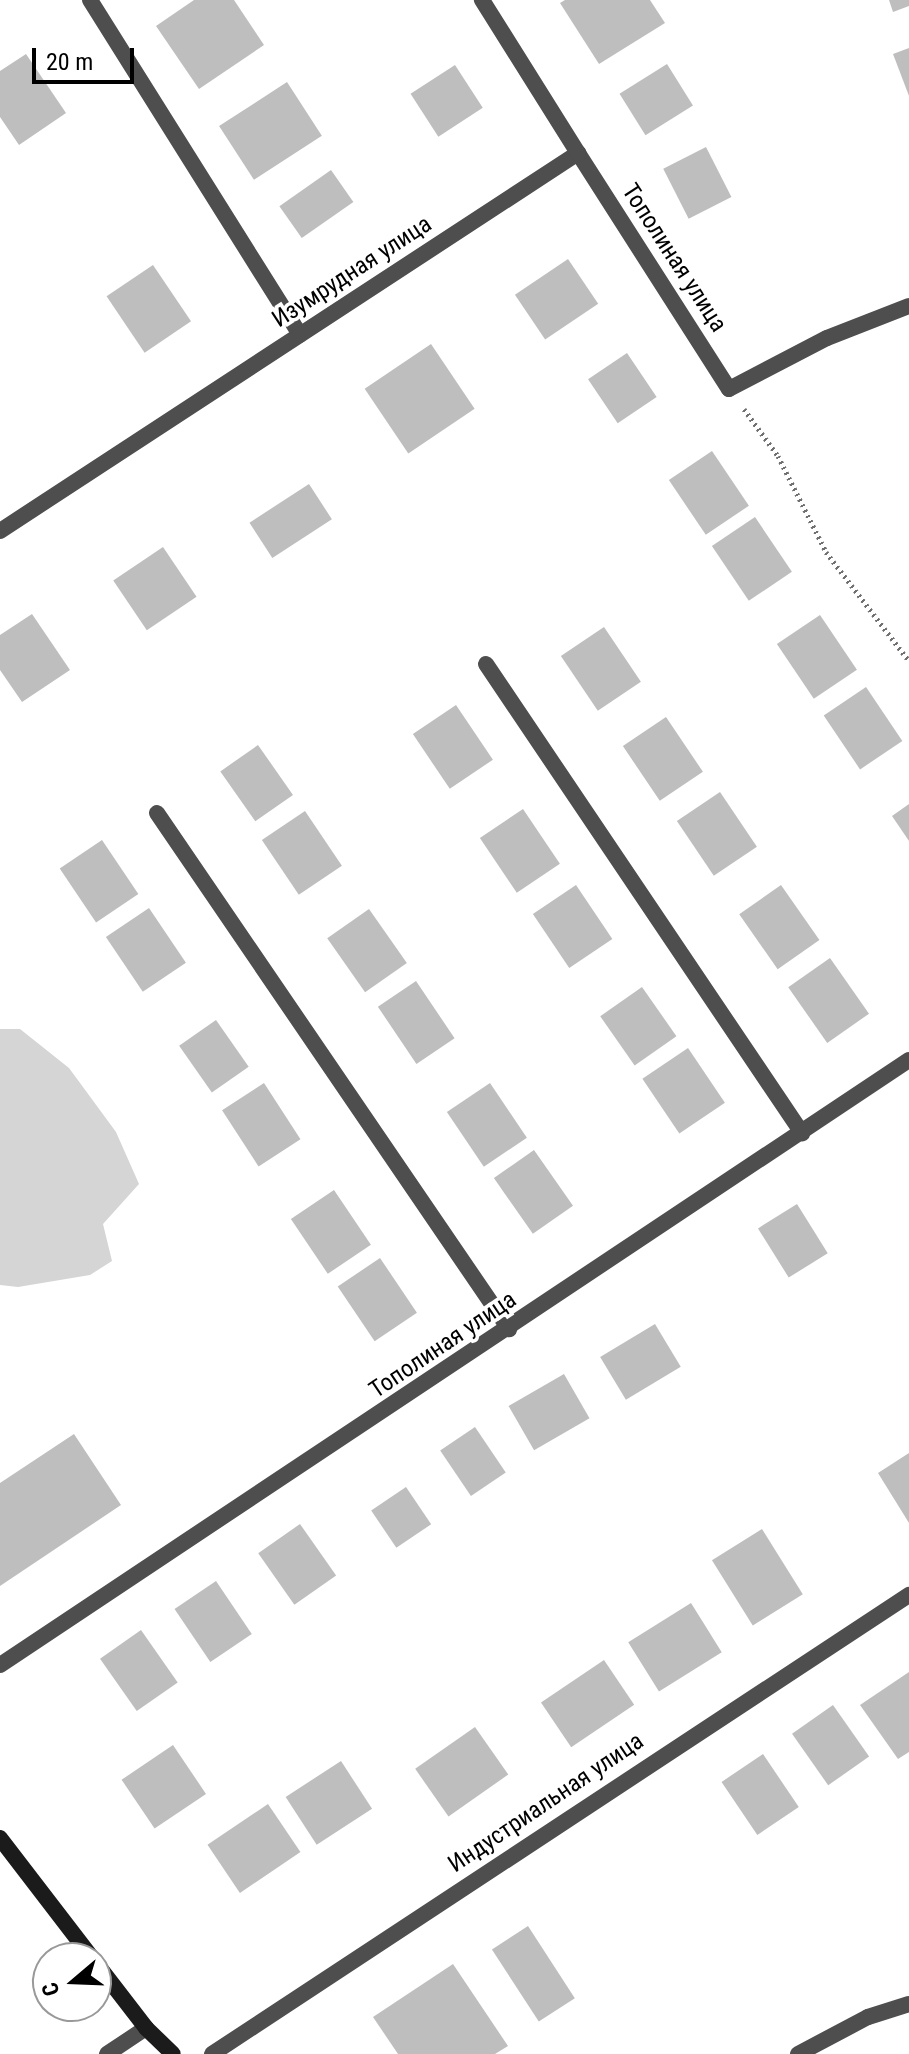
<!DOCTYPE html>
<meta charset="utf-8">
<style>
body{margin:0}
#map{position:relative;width:909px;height:2054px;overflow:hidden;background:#fff;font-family:"Roboto Condensed",sans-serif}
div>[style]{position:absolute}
.green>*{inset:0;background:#d5d5d5}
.building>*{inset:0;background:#bebebe;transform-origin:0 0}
.path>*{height:5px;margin-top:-2.5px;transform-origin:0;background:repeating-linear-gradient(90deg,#707070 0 2px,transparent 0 6px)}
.lane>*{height:16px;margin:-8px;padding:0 8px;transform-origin:8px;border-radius:8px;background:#4e4e4e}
.street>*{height:16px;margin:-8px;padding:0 8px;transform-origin:8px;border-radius:8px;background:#4e4e4e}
.secondary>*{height:16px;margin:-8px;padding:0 8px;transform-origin:8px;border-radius:8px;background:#1b1b1b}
span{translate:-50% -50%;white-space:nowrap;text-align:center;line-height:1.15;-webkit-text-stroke:7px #fff;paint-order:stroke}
.street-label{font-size:24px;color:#000}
.north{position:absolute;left:32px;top:1942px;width:80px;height:80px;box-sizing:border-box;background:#fff;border:2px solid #999;border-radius:50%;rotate:251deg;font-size:22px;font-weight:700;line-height:32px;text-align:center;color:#000}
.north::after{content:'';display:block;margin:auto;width:28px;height:36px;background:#000;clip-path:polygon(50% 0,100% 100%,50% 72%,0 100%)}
.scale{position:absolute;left:32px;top:48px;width:102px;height:36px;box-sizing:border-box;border:4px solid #000;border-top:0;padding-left:10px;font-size:24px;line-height:28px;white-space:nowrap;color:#000;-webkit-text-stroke:6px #fff;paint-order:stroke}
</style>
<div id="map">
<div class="green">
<i style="clip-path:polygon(0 1029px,20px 1029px,69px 1068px,116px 1132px,139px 1184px,103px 1224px,112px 1261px,90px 1275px,18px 1287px,0 1285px)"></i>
</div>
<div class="building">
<i style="clip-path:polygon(194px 0,234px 0,264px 45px,199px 89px,156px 26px)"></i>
<i style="clip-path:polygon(565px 0,650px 0,665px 23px,599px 64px,560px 3px)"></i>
<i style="clip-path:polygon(889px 0,909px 0,909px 6px,893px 12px)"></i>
<i style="clip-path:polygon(909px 48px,909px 96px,893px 54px)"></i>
<i style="clip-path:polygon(26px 54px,66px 113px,19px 145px,0 117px,0 71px)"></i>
<i style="left:667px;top:64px;width:49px;height:56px;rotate:58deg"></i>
<i style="left:455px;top:65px;width:51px;height:53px;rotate:57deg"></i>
<i style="left:287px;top:82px;width:64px;height:81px;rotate:57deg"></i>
<i style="left:706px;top:147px;width:56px;height:48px;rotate:63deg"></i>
<i style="left:331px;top:170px;width:39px;height:63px;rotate:55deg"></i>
<i style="left:568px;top:259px;width:54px;height:64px;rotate:56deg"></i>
<i style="left:153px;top:265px;width:68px;height:56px;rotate:56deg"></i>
<i style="left:431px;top:344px;width:78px;height:80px;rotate:56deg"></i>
<i style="left:627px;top:353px;width:53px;height:47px;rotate:56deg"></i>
<i style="left:712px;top:451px;width:66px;height:52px;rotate:56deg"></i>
<i style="left:309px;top:484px;width:42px;height:71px;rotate:57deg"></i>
<i style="left:755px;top:517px;width:66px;height:52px;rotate:56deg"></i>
<i style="left:163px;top:547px;width:60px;height:60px;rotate:56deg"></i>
<i style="clip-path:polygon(32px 614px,70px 670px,22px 702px,0 670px,0 635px)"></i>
<i style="left:820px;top:615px;width:66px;height:52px;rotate:56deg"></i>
<i style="left:604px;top:627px;width:66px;height:52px;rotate:56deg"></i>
<i style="left:866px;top:687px;width:65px;height:51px;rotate:56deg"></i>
<i style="left:456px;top:705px;width:66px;height:52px;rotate:56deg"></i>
<i style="left:666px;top:717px;width:66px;height:52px;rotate:56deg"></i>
<i style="left:258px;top:745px;width:61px;height:46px;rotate:55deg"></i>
<i style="left:720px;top:792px;width:66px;height:52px;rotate:56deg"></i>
<i style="clip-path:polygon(909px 804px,909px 841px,892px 816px)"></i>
<i style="left:523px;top:809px;width:66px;height:52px;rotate:56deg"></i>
<i style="left:305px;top:811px;width:66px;height:52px;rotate:56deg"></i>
<i style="left:102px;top:840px;width:65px;height:51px;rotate:56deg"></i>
<i style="left:576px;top:885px;width:65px;height:52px;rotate:56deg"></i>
<i style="left:781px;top:885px;width:67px;height:51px;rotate:55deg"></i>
<i style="left:149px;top:908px;width:66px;height:52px;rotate:56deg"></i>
<i style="left:369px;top:909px;width:66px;height:51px;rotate:55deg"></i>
<i style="left:830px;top:958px;width:68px;height:51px;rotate:55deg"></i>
<i style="left:416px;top:981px;width:69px;height:46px;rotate:56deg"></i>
<i style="left:642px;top:987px;width:60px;height:51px;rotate:55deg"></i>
<i style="left:216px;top:1020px;width:57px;height:45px;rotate:55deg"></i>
<i style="left:688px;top:1048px;width:66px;height:55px;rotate:56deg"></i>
<i style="left:264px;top:1083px;width:67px;height:50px;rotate:57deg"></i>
<i style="left:490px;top:1083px;width:66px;height:52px;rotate:56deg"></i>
<i style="left:534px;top:1150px;width:68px;height:49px;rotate:55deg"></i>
<i style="left:334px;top:1190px;width:66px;height:52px;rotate:56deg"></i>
<i style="left:797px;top:1204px;width:58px;height:46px;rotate:58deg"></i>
<i style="left:380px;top:1258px;width:66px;height:51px;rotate:56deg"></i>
<i style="left:655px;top:1324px;width:50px;height:64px;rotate:59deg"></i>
<i style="left:564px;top:1374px;width:51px;height:64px;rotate:60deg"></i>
<i style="left:475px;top:1427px;width:55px;height:42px;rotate:56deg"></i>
<i style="clip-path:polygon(74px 1434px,121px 1505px,0 1586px,0 1483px)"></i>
<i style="clip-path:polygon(909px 1453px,909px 1523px,878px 1473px)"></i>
<i style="left:406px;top:1487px;width:45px;height:42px;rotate:56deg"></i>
<i style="left:300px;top:1524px;width:63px;height:51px;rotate:55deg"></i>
<i style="left:762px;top:1529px;width:77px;height:59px;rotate:58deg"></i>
<i style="left:216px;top:1581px;width:64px;height:50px;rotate:56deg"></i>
<i style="left:691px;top:1603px;width:58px;height:74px;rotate:58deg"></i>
<i style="left:141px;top:1630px;width:64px;height:50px;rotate:55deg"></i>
<i style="left:604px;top:1660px;width:54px;height:76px;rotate:56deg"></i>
<i style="clip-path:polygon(909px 1672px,909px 1752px,898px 1759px,860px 1705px)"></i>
<i style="left:833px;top:1705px;width:63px;height:50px;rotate:55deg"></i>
<i style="left:475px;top:1727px;width:58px;height:73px;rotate:55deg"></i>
<i style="left:173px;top:1745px;width:59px;height:62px;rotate:56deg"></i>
<i style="left:763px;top:1754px;width:64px;height:50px;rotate:56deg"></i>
<i style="left:341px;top:1761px;width:57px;height:66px;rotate:57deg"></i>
<i style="left:268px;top:1804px;width:58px;height:73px;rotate:56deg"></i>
<i style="left:528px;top:1926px;width:86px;height:43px;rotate:57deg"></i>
<i style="clip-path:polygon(453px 1964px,508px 2046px,495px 2054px,398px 2054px,373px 2017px)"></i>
</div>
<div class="path">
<i style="left:744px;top:409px;width:58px;rotate:54.1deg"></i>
<i style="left:778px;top:456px;width:107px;rotate:63.4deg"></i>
<i style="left:826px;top:552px;width:137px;rotate:52.7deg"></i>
</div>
<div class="lane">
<i style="left:729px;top:389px;width:110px;rotate:-27.5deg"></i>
<i style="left:827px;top:338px;width:88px;rotate:-21.3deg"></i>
<i style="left:486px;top:664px;width:566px;rotate:56.03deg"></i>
<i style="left:157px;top:813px;width:625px;rotate:55.7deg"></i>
<i style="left:107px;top:2054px;width:47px;rotate:-33.7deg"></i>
<i style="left:798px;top:2054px;width:79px;rotate:-27.9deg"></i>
<i style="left:868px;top:2017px;width:43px;rotate:-17.6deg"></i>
</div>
<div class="street">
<i style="left:90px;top:0;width:395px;rotate:57.9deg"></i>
<i style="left:578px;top:153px;width:280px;rotate:57.4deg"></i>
<i style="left:0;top:531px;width:691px;rotate:-33.18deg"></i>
<i style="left:578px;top:153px;width:181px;rotate:-122.1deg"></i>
<i style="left:0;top:1665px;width:1092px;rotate:-33.65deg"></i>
<i style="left:212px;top:2054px;width:835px;rotate:-33.37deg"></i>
</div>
<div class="secondary">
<i style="left:0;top:1838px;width:151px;rotate:52.5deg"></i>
<i style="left:96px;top:1963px;width:82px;rotate:52.4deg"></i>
<i style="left:146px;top:2028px;width:37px;rotate:44deg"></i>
</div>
<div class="street-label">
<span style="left:674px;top:258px;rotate:57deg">Тополиная улица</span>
<span style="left:352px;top:272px;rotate:-33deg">Изумрудная улица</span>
<span style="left:443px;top:1345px;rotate:-34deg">Тополиная улица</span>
<span style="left:546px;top:1803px;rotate:-34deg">Индустриальная улица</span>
</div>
<div class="north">С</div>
<div class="scale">20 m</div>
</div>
